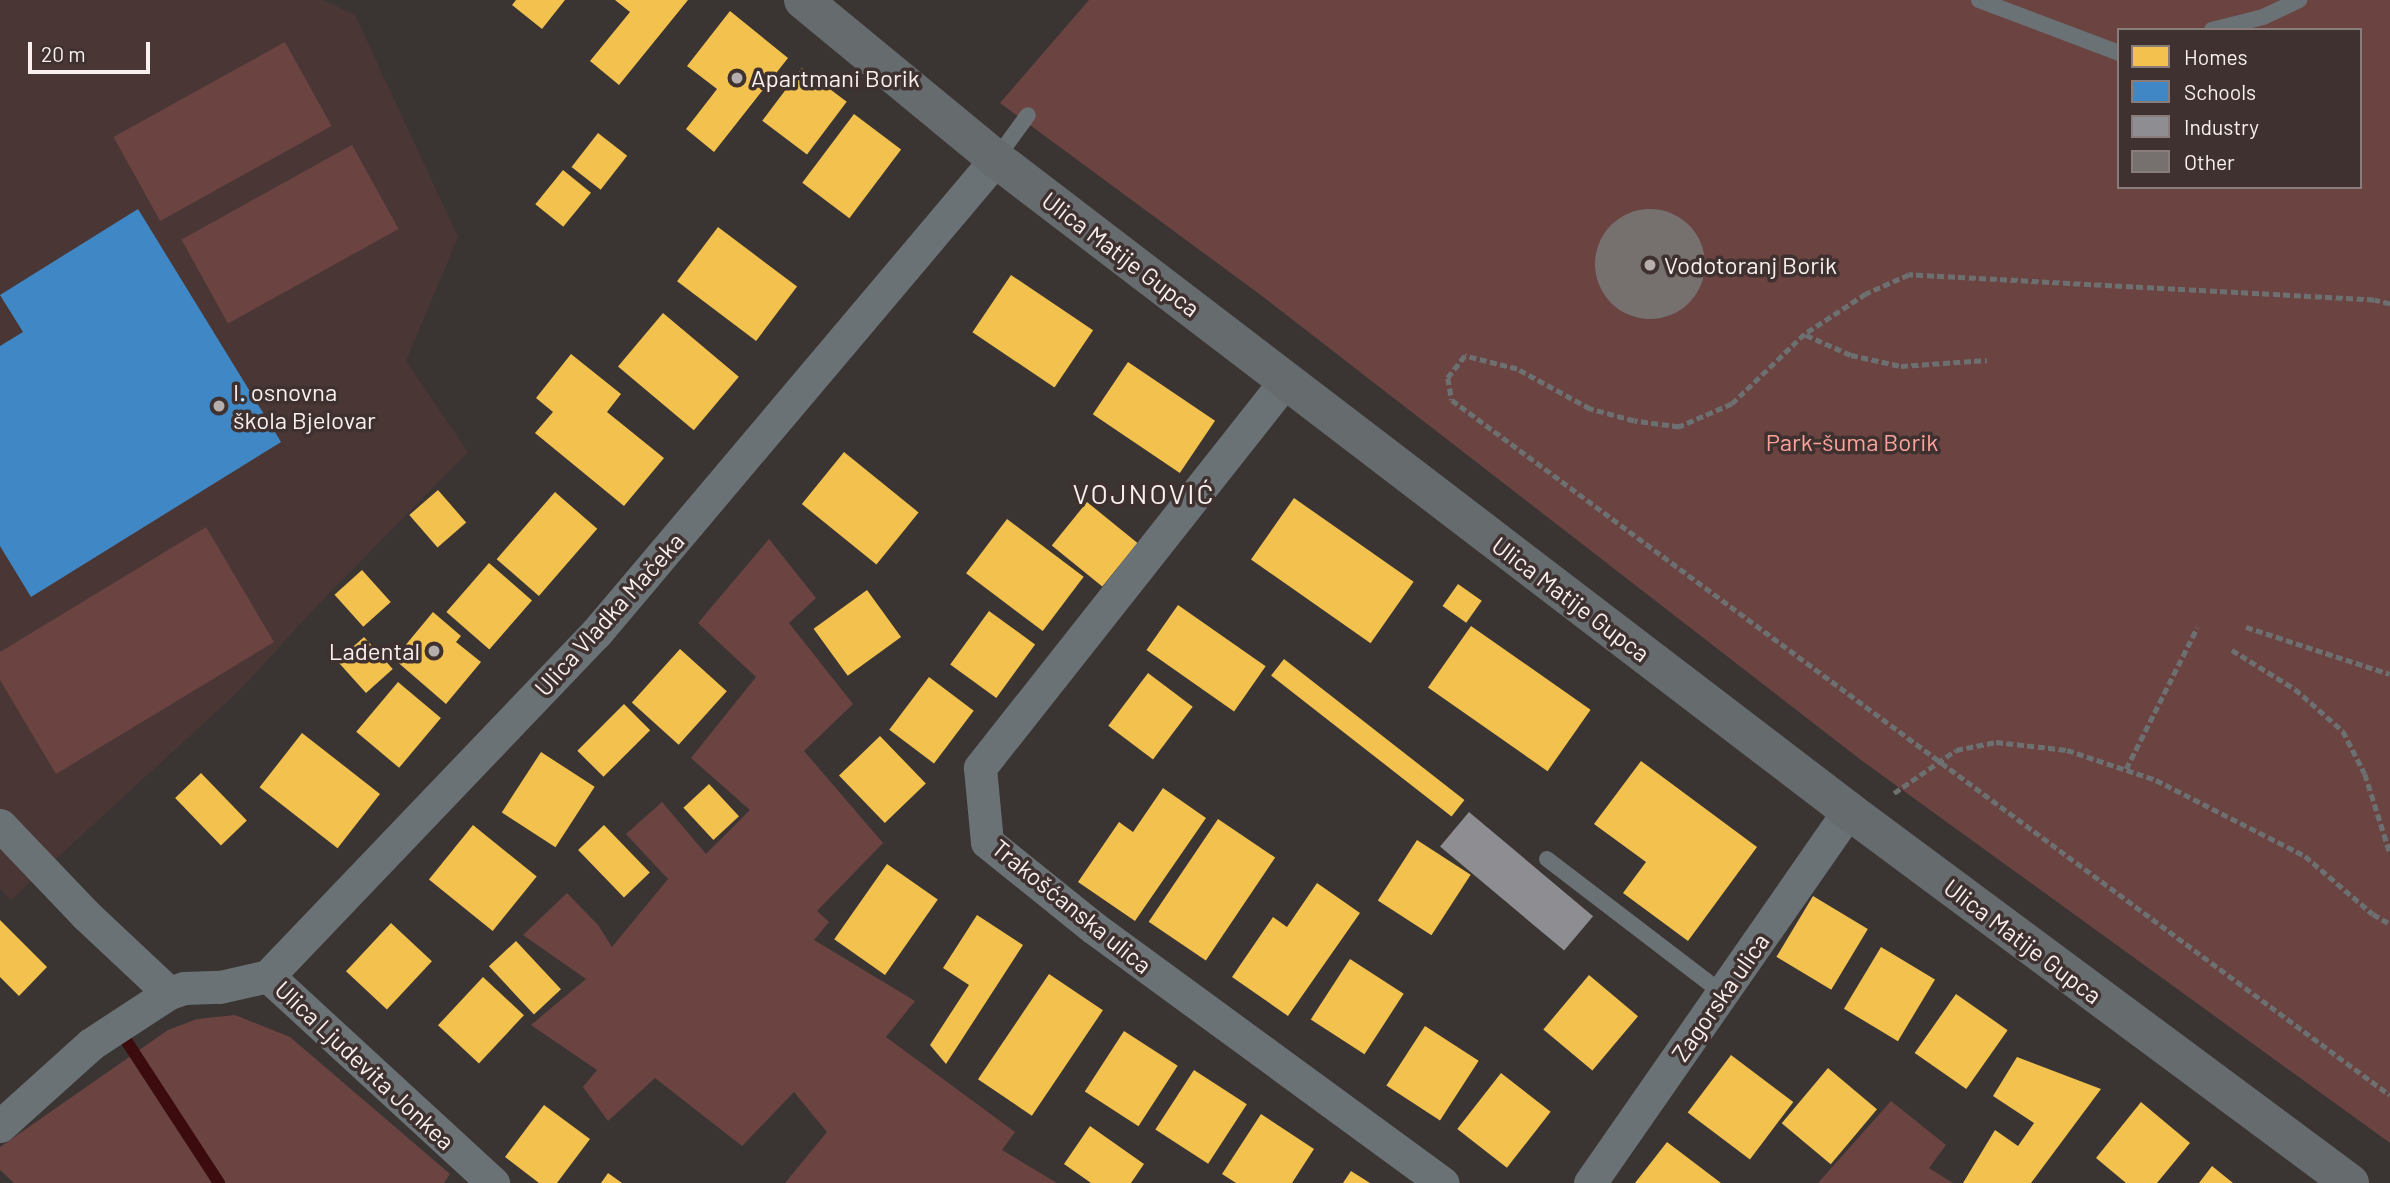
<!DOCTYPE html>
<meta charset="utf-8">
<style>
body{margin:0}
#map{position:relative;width:2390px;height:1183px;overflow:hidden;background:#3a3432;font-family:Barlow,sans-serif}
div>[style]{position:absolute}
.built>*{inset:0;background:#4a3735}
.green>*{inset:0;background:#6b4442;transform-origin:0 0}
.homes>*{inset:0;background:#f2c14e;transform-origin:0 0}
.schools>*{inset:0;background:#3f88c5}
.industry>*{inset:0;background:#8d8d92;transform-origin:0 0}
.stream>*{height:12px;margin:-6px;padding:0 6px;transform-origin:6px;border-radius:6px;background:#3b0b0d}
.building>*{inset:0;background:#76706e}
.round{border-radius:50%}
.path>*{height:4.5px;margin-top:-2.25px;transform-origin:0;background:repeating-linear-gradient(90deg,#6d7071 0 7px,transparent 0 10.5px)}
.lane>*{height:16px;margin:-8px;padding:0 8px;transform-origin:8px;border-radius:8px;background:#6b7275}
.street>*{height:33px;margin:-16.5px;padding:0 16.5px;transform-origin:16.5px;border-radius:16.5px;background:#6b7275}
.secondary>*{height:38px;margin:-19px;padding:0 19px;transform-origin:19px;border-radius:19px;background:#666b6e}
.dots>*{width:19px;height:19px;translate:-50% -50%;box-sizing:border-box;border:4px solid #3e312f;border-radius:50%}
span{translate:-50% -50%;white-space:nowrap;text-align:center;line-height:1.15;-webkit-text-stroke:7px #3e312f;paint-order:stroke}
.poi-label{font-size:24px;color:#f9f0ef}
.left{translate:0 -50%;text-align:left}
.right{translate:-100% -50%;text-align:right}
.street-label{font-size:24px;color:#f9f0ef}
.park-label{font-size:24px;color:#fea39c}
.quarter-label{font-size:28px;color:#f9f0ef;letter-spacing:2px}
.legend{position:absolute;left:2117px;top:28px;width:245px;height:161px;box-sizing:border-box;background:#3e312f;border:2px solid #897d7c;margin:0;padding:9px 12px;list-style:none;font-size:21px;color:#f9f0ef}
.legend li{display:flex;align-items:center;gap:14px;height:35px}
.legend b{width:35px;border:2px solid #897d7c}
.scale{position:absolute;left:28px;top:42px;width:122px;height:32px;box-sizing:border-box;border:4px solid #f9f0ef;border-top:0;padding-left:9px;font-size:21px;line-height:24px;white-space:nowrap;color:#f9f0ef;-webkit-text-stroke:5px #3e312f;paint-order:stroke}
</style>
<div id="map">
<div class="built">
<i style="clip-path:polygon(0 0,323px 0,355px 15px,458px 237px,406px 361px,468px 452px,312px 611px,240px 690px,11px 900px,0 889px)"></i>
</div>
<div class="green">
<i style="clip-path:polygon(evenodd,1089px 0,2390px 0,2390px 1143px,1861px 760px,1262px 296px,1000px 103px,1089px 0,2119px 30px,2360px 30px,2360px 187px,2119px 187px,2119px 30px)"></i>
<i style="left:285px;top:42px;width:96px;height:196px;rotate:61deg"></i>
<i style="left:352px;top:145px;width:96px;height:195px;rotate:61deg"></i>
<i style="clip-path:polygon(206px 527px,274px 642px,56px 774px,0 680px,0 652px)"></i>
<i style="clip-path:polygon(769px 539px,816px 598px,789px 623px,853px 704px,804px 751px,883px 843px,817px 911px,829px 922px,814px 940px,915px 1001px,886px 1037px,1015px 1132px,1002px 1150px,1057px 1183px,785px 1183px,827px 1132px,794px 1092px,742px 1146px,655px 1078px,608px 1121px,583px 1087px,597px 1070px,531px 1025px,586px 979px,523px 935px,567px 893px,598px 925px,612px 947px,668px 879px,626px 834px,662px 802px,706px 854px,750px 810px,691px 758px,756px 677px,698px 623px)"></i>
<i style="clip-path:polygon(235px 1015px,290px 1037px,450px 1174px,444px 1183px,14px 1183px,0 1170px,0 1147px,168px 1030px,197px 1019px)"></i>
<i style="clip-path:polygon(1891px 1101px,1946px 1145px,1929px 1168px,1953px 1183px,1818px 1183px)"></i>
</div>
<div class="homes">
<i style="clip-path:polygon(516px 0,565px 0,542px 29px,512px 5px)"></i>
<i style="clip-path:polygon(615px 0,688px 0,619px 85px,590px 61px,630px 12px)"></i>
<i style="clip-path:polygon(730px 11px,788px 58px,714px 152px,686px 129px,717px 89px,687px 66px)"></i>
<i style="left:802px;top:68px;width:56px;height:66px;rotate:37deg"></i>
<i style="left:854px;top:114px;width:59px;height:86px;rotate:37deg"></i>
<i style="left:598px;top:133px;width:37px;height:43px;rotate:38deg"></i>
<i style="left:563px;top:170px;width:36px;height:44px;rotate:39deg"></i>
<i style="left:718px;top:227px;width:99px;height:68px;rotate:37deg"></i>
<i style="left:1011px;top:275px;width:99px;height:69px;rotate:34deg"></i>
<i style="left:663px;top:313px;width:99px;height:70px;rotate:40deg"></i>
<i style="clip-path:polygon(571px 354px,621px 394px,607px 412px,664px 458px,624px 506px,535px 433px,553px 412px,536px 398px)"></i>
<i style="left:1128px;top:362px;width:105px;height:63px;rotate:34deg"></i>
<i style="left:844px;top:452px;width:96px;height:67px;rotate:39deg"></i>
<i style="left:438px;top:490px;width:43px;height:38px;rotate:49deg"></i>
<i style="left:555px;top:492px;width:56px;height:89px;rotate:41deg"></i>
<i style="left:1294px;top:498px;width:146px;height:75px;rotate:35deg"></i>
<i style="left:1087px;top:502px;width:65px;height:56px;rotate:39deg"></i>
<i style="left:1007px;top:519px;width:96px;height:68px;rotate:37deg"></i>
<i style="left:489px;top:563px;width:57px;height:65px;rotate:41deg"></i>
<i style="left:362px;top:570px;width:43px;height:37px;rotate:48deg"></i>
<i style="left:1458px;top:584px;width:29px;height:27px;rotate:35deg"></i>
<i style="left:867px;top:590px;width:58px;height:66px;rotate:54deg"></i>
<i style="left:1178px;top:605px;width:107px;height:55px;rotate:35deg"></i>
<i style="left:989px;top:611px;width:57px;height:66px;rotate:36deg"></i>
<i style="clip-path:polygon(433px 612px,461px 636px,456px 642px,481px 662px,446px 704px,394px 659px)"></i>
<i style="left:1471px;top:626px;width:146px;height:75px;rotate:35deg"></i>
<i style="left:364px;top:637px;width:43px;height:36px;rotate:48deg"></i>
<i style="left:680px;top:649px;width:63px;height:72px;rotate:42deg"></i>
<i style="left:1284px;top:659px;width:229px;height:21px;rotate:38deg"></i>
<i style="left:1148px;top:673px;width:56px;height:66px;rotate:37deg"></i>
<i style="left:929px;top:677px;width:56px;height:66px;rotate:37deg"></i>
<i style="left:398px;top:682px;width:56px;height:65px;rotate:40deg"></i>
<i style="left:624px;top:704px;width:37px;height:66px;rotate:45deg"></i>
<i style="left:302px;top:733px;width:99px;height:69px;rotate:38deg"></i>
<i style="left:880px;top:736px;width:66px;height:57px;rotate:46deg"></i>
<i style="left:541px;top:752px;width:64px;height:72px;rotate:33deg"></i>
<i style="clip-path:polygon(1641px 761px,1757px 847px,1688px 941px,1623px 893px,1646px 862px,1594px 824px)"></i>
<i style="left:201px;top:773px;width:66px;height:36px;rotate:46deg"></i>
<i style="left:709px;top:784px;width:44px;height:35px;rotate:47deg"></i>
<i style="clip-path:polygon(1163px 788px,1206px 818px,1135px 921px,1078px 882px,1119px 822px,1133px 832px)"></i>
<i style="left:1218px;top:819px;width:69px;height:124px;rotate:34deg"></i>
<i style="left:473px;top:825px;width:82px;height:70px;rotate:39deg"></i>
<i style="left:604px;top:825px;width:66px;height:36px;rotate:46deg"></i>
<i style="left:1417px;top:840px;width:64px;height:72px;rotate:33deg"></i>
<i style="left:887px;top:864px;width:62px;height:92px;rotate:35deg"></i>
<i style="clip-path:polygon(1317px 883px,1360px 913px,1288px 1016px,1232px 977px,1273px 917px,1287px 927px)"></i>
<i style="left:1813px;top:896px;width:64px;height:71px;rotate:31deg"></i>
<i style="clip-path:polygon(977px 915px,1023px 945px,946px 1064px,930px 1045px,969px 985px,943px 968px)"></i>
<i style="clip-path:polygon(0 920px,47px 967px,19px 996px,0 977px)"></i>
<i style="left:391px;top:923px;width:56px;height:66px;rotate:43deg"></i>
<i style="left:516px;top:941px;width:66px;height:37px;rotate:47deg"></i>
<i style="left:1881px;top:947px;width:63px;height:72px;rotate:31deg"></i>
<i style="left:1350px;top:959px;width:64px;height:72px;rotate:33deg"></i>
<i style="left:1049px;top:974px;width:65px;height:127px;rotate:34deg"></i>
<i style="left:1589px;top:975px;width:64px;height:71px;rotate:40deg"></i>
<i style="left:483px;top:977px;width:56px;height:66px;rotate:43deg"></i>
<i style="left:1956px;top:994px;width:63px;height:72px;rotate:35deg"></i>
<i style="left:1425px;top:1026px;width:64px;height:71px;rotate:33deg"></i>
<i style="left:1124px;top:1031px;width:64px;height:72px;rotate:33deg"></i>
<i style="left:1731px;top:1055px;width:78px;height:72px;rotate:37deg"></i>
<i style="clip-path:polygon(2017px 1057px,2101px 1089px,2031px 1183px,1963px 1183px,1995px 1130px,2018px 1146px,2034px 1123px,1993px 1096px)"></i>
<i style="left:1828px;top:1068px;width:64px;height:72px;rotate:40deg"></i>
<i style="left:1194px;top:1070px;width:63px;height:71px;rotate:33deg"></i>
<i style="left:1501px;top:1073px;width:63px;height:71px;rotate:38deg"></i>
<i style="clip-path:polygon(2141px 1102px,2190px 1143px,2157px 1183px,2126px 1183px,2096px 1158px)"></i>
<i style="clip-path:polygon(544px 1105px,590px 1139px,557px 1183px,539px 1183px,505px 1157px)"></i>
<i style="clip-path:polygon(1261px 1114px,1314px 1149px,1292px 1183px,1236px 1183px,1222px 1174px)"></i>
<i style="clip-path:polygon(1090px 1126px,1144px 1164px,1131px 1183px,1091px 1183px,1064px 1164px)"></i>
<i style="clip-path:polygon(1667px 1142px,1721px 1183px,1635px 1183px)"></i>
<i style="clip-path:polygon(2212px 1166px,2233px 1183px,2199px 1183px)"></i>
<i style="clip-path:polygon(1351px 1171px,1370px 1183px,1343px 1183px)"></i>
<i style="clip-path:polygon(608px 1173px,622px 1183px,601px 1183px)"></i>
</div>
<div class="schools">
<i style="clip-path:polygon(138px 209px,281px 442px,31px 597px,0 546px,0 346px,23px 332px,0 295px)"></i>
</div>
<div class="industry">
<i style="left:1469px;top:812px;width:162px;height:45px;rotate:40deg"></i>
</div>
<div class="stream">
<i style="left:118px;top:1028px;width:185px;rotate:56.9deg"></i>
</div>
<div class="building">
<i class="round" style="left:1595px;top:209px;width:110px;height:110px"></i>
</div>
<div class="path">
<i style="left:2390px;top:304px;width:16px;rotate:-166deg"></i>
<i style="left:2374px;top:300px;width:466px;rotate:-176.9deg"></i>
<i style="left:1909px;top:275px;width:47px;rotate:156.2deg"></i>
<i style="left:1866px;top:294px;width:73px;rotate:146.7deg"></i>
<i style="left:1805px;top:334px;width:101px;rotate:136.2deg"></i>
<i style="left:1732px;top:404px;width:58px;rotate:156.5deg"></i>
<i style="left:1679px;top:427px;width:45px;rotate:-172.4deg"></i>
<i style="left:1634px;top:421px;width:46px;rotate:-164.7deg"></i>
<i style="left:1590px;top:409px;width:83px;rotate:-151.3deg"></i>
<i style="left:1517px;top:369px;width:54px;rotate:-166deg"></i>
<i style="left:1465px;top:356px;width:28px;rotate:128deg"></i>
<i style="left:1448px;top:378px;width:22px;rotate:80deg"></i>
<i style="left:1452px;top:400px;width:1167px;rotate:36.54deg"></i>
<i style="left:1806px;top:335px;width:49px;rotate:24deg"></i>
<i style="left:1851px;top:355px;width:51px;rotate:12.4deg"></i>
<i style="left:1901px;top:366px;width:86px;rotate:-4deg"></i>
<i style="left:2246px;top:627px;width:151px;rotate:18.1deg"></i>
<i style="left:2232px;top:650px;width:74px;rotate:31.8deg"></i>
<i style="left:2295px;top:689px;width:64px;rotate:41.2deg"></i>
<i style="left:2343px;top:731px;width:48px;rotate:62.9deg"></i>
<i style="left:2365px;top:774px;width:83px;rotate:72.4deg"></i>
<i style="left:2126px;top:769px;width:158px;rotate:-63.3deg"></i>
<i style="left:1894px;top:793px;width:75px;rotate:-34.7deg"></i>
<i style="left:1956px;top:750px;width:41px;rotate:-11.3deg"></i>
<i style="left:1996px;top:742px;width:71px;rotate:6.4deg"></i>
<i style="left:2067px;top:750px;width:94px;rotate:18.6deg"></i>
<i style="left:2156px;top:780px;width:167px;rotate:27deg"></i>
<i style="left:2305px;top:856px;width:89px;rotate:40.5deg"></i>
<i style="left:2373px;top:914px;width:20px;rotate:30deg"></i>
</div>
<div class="lane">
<i style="left:1979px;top:0;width:150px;rotate:20.7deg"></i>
<i style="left:2212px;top:30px;width:53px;rotate:-14.3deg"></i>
<i style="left:2263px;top:17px;width:40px;rotate:-25deg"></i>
<i style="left:996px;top:159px;width:54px;rotate:-54deg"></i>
<i style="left:1547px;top:859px;width:220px;rotate:37.4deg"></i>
</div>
<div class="street">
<i style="left:1286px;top:380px;width:494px;rotate:128.3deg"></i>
<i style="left:980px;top:768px;width:74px;rotate:84.6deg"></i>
<i style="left:987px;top:842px;width:137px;rotate:38.8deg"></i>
<i style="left:1094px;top:928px;width:432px;rotate:36.2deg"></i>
<i style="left:0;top:825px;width:124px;rotate:46.3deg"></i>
<i style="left:86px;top:915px;width:114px;rotate:43.2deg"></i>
<i style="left:268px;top:976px;width:306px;rotate:42.6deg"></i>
<i style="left:0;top:1126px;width:122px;rotate:-42deg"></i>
<i style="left:91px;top:1044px;width:93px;rotate:-33.2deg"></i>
<i style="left:169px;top:993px;width:16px;rotate:-18deg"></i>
<i style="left:184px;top:988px;width:36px;rotate:-2deg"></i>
<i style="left:220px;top:987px;width:49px;rotate:-12.9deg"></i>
<i style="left:268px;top:976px;width:475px;rotate:-46.3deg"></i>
<i style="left:596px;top:633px;width:620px;rotate:-49.84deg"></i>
<i style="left:1590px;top:1183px;width:453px;rotate:-55.2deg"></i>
</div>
<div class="secondary">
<i style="left:803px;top:0;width:250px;rotate:39.5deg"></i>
<i style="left:996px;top:159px;width:1074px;rotate:37.39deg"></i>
<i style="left:1849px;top:811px;width:624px;rotate:36.59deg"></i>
</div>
<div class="dots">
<i style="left:737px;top:78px;background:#b6aead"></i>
<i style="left:1650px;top:265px;background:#b6aead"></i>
<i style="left:219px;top:406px;background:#b6aead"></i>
<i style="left:434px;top:651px;background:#b6aead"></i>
</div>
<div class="poi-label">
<span class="left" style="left:751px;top:78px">Apartmani Borik</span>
<span class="left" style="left:1664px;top:265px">Vodotoranj Borik</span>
<span class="left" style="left:233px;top:406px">I. osnovna<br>škola Bjelovar</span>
<span class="right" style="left:420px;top:651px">Ladental</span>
</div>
<div class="street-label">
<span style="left:1121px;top:254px;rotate:37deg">Ulica Matije Gupca</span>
<span style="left:1571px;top:599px;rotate:37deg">Ulica Matije Gupca</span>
<span style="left:609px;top:614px;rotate:-48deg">Ulica Vladka Mačeka</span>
<span style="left:1072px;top:906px;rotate:39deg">Trakošćanska ulica</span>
<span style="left:2023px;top:941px;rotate:37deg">Ulica Matije Gupca</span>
<span style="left:1720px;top:997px;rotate:-55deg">Zagorska ulica</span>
<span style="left:365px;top:1065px;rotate:43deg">Ulica Ljudevita Jonkea</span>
</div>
<div class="park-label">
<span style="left:1852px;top:442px">Park-šuma Borik</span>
</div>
<div class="quarter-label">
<span style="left:1144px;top:493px">VOJNOVIĆ</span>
</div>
<ul class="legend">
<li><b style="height:19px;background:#f2c14e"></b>Homes</li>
<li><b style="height:19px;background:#3f88c5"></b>Schools</li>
<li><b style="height:19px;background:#8d8d92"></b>Industry</li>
<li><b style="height:19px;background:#76706e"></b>Other</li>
</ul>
<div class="scale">20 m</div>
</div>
